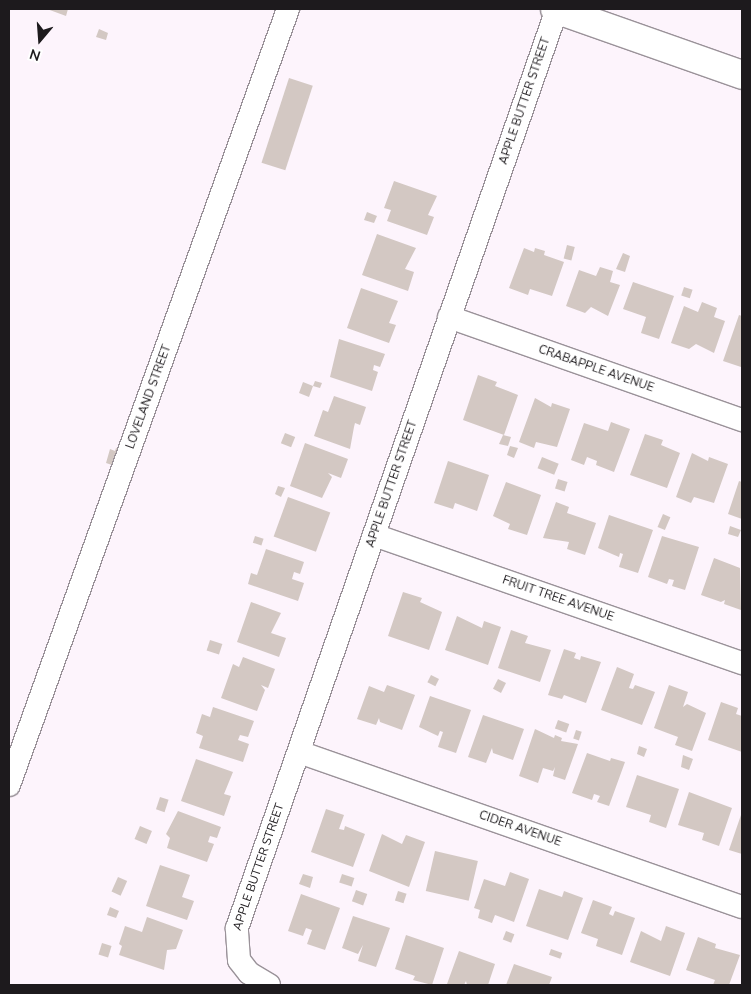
<!DOCTYPE html>
<style>
body{margin:0}
#map{position:relative;width:751px;height:994px;overflow:hidden;background:#fdf4fc;font-family:"Nunito Sans",sans-serif}
div>[style]{position:absolute}
.building>*{inset:0;background:#d3c8c3;transform-origin:0 0}
.roads{filter:drop-shadow(1px 0 #9a9299) drop-shadow(-1px 0 #9a9299) drop-shadow(0 1px #9a9299) drop-shadow(0 -1px #9a9299)}
.street>*{height:22px;margin:-11px;padding:0 11px;transform-origin:11px;border-radius:11px;background:#fff}
.highway>*{height:28px;margin:-14px;padding:0 14px;transform-origin:14px;border-radius:14px;background:#fff}
span{translate:-50% -50%;white-space:nowrap;text-align:center;line-height:1.15;-webkit-text-stroke:4px #fff;paint-order:stroke}
.street-label{font-size:12px;color:#1d1a1d}
.frame{position:absolute;inset:0;border:10px solid #1d1a1d;pointer-events:none}
.north{position:absolute;left:15px;top:15px;width:50px;height:50px;-webkit-text-stroke:4px #fff;paint-order:stroke;rotate:198deg;font-size:14px;font-weight:700;line-height:20px;text-align:center;color:#1d1a1d}
.north::after{content:'';display:block;margin:auto;width:18px;height:22px;background:#1d1a1d;clip-path:polygon(50% 0,100% 100%,50% 72%,0 100%)}
</style>
<div id="map">
<div class="building">
<i style="clip-path:polygon(47px 9px,68px 9px,66px 16px)"></i>
<i style="clip-path:polygon(99px 29px,108px 33px,106px 40px,96px 37px)"></i>
<i style="left:289px;top:78px;width:25px;height:89px;rotate:18deg"></i>
<i style="clip-path:polygon(394px 181px,437px 196px,428px 215px,434px 217px,427px 235px,387px 221px,391px 210px,384px 208px)"></i>
<i style="clip-path:polygon(367px 212px,377px 216px,374px 223px,364px 220px)"></i>
<i style="clip-path:polygon(377px 234px,416px 248px,405px 269px,414px 272px,408px 291px,362px 275px)"></i>
<i style="left:567px;top:245px;width:8px;height:14px;rotate:14deg"></i>
<i style="clip-path:polygon(524px 248px,534px 252px,535px 248px,545px 251px,544px 255px,564px 262px,552px 296px,530px 289px,528px 295px,509px 288px)"></i>
<i style="clip-path:polygon(623px 253px,630px 256px,625px 272px,616px 269px)"></i>
<i style="clip-path:polygon(600px 267px,613px 271px,610px 282px,620px 285px,608px 316px,591px 307px,585px 313px,566px 306px,579px 270px,596px 276px)"></i>
<i style="clip-path:polygon(633px 282px,674px 296px,659px 339px,641px 333px,646px 317px,623px 309px)"></i>
<i style="left:684px;top:287px;width:9px;height:9px;rotate:18deg"></i>
<i style="clip-path:polygon(361px 288px,398px 301px,389px 323px,396px 325px,389px 343px,347px 328px)"></i>
<i style="clip-path:polygon(702px 302px,717px 308px,714px 317px,725px 321px,714px 353px,696px 344px,689px 349px,671px 343px,684px 306px,698px 312px)"></i>
<i style="clip-path:polygon(739px 315px,742px 316px,741px 367px,723px 361px)"></i>
<i style="clip-path:polygon(339px 339px,385px 354px,380px 367px,374px 365px,373px 370px,378px 372px,372px 391px,330px 377px)"></i>
<i style="clip-path:polygon(478px 375px,497px 382px,495px 386px,518px 395px,504px 435px,463px 420px)"></i>
<i style="clip-path:polygon(315px 381px,322px 383px,320px 388px,313px 386px,309px 397px,299px 393px,303px 382px,313px 386px)"></i>
<i style="clip-path:polygon(334px 396px,366px 407px,360px 425px,355px 423px,354px 427px,350px 449px,314px 436px,323px 410px,328px 412px)"></i>
<i style="clip-path:polygon(535px 398px,551px 407px,552px 403px,570px 409px,557px 447px,536px 442px,534px 448px,519px 442px)"></i>
<i style="clip-path:polygon(611px 422px,630px 429px,614px 472px,596px 465px,597px 461px,587px 457px,584px 465px,571px 460px,584px 423px,608px 431px)"></i>
<i style="left:285px;top:433px;width:11px;height:11px;rotate:22deg"></i>
<i style="clip-path:polygon(645px 434px,663px 440px,661px 445px,680px 453px,667px 488px,630px 475px)"></i>
<i style="clip-path:polygon(503px 435px,511px 437px,508px 446px,499px 444px)"></i>
<i style="clip-path:polygon(305px 443px,348px 459px,341px 478px,328px 473px,332px 477px,322px 498px,290px 486px)"></i>
<i style="clip-path:polygon(510px 446px,518px 448px,514px 458px,507px 455px)"></i>
<i style="clip-path:polygon(116px 448px,122px 450px,121px 468px,106px 463px,110px 449px,115px 451px)"></i>
<i style="clip-path:polygon(692px 453px,708px 461px,709px 457px,728px 464px,714px 503px,694px 497px,691px 503px,676px 497px)"></i>
<i style="left:542px;top:457px;width:18px;height:12px;rotate:22deg"></i>
<i style="clip-path:polygon(448px 461px,489px 475px,477px 511px,455px 503px,453px 509px,434px 503px)"></i>
<i style="left:558px;top:479px;width:10px;height:10px;rotate:17deg"></i>
<i style="clip-path:polygon(739px 481px,742px 482px,742px 519px,728px 514px)"></i>
<i style="clip-path:polygon(506px 482px,541px 495px,527px 535px,508px 529px,510px 524px,493px 516px)"></i>
<i style="clip-path:polygon(278px 486px,285px 488px,281px 497px,275px 494px)"></i>
<i style="left:288px;top:497px;width:45px;height:42px;rotate:20deg"></i>
<i style="clip-path:polygon(556px 502px,569px 507px,567px 513px,596px 523px,585px 555px,567px 549px,569px 542px,543px 538px)"></i>
<i style="left:663px;top:514px;width:8px;height:14px;rotate:23deg"></i>
<i style="clip-path:polygon(609px 515px,653px 530px,638px 573px,619px 567px,623px 554px,620px 553px,619px 557px,598px 548px)"></i>
<i style="clip-path:polygon(730px 526px,741px 530px,738px 537px,728px 534px)"></i>
<i style="left:255px;top:536px;width:9px;height:7px;rotate:18deg"></i>
<i style="clip-path:polygon(662px 536px,699px 547px,685px 590px,672px 586px,674px 580px,669px 579px,667px 584px,648px 577px)"></i>
<i style="clip-path:polygon(266px 549px,304px 562px,300px 574px,294px 572px,292px 579px,304px 583px,298px 601px,248px 584px,251px 573px,257px 575px)"></i>
<i style="clip-path:polygon(714px 558px,740px 568px,741px 610px,724px 604px,725px 600px,721px 602px,701px 595px)"></i>
<i style="clip-path:polygon(403px 592px,422px 598px,420px 602px,442px 612px,429px 650px,388px 636px)"></i>
<i style="clip-path:polygon(251px 602px,281px 613px,271px 633px,286px 638px,279px 657px,237px 642px)"></i>
<i style="clip-path:polygon(457px 616px,482px 628px,484px 621px,501px 627px,488px 665px,445px 650px)"></i>
<i style="clip-path:polygon(511px 630px,528px 636px,525px 643px,551px 650px,540px 682px,498px 668px)"></i>
<i style="left:210px;top:640px;width:13px;height:11px;rotate:18deg"></i>
<i style="clip-path:polygon(564px 649px,576px 653px,574px 658px,580px 660px,581px 656px,601px 662px,586px 703px,564px 695px,562px 699px,548px 695px)"></i>
<i style="clip-path:polygon(243px 657px,275px 669px,268px 688px,261px 685px,265px 690px,257px 711px,221px 698px,233px 664px,239px 667px)"></i>
<i style="clip-path:polygon(617px 667px,634px 674px,629px 688px,633px 689px,635px 685px,655px 692px,642px 725px,601px 710px)"></i>
<i style="left:431px;top:675px;width:9px;height:8px;rotate:27deg"></i>
<i style="left:498px;top:679px;width:9px;height:11px;rotate:27deg"></i>
<i style="clip-path:polygon(387px 685px,415px 695px,402px 730px,380px 722px,379px 718px,376px 725px,357px 719px,369px 686px,384px 692px)"></i>
<i style="clip-path:polygon(669px 685px,688px 692px,683px 707px,687px 704px,706px 713px,692px 751px,675px 745px,678px 737px,654px 728px)"></i>
<i style="clip-path:polygon(430px 696px,471px 710px,456px 753px,438px 747px,443px 732px,440px 731px,438px 736px,419px 727px)"></i>
<i style="clip-path:polygon(721px 702px,738px 708px,736px 714px,742px 716px,742px 752px,708px 740px)"></i>
<i style="clip-path:polygon(213px 707px,254px 721px,248px 737px,240px 735px,238px 740px,249px 744px,243px 762px,199px 748px,203px 736px,196px 733px,202px 714px,210px 717px)"></i>
<i style="clip-path:polygon(483px 715px,524px 729px,513px 760px,493px 753px,492px 748px,486px 763px,468px 757px)"></i>
<i style="left:558px;top:720px;width:12px;height:9px;rotate:20deg"></i>
<i style="clip-path:polygon(535px 729px,554px 738px,555px 735px,562px 738px,561px 741px,578px 744px,565px 780px,553px 776px,555px 767px,553px 771px,543px 768px,538px 783px,519px 776px)"></i>
<i style="left:576px;top:730px;width:6px;height:9px;rotate:18deg"></i>
<i style="clip-path:polygon(639px 746px,647px 749px,644px 757px,637px 754px)"></i>
<i style="clip-path:polygon(587px 753px,610px 761px,611px 758px,625px 762px,609px 806px,597px 802px,600px 796px,594px 794px,592px 800px,572px 793px)"></i>
<i style="clip-path:polygon(683px 755px,693px 759px,689px 770px,681px 767px)"></i>
<i style="clip-path:polygon(196px 759px,233px 772px,224px 794px,231px 796px,224px 816px,181px 801px)"></i>
<i style="clip-path:polygon(637px 775px,679px 789px,666px 828px,649px 822px,651px 815px,626px 807px)"></i>
<i style="clip-path:polygon(689px 792px,732px 808px,719px 846px,702px 840px,704px 833px,678px 825px)"></i>
<i style="left:160px;top:797px;width:9px;height:13px;rotate:18deg"></i>
<i style="clip-path:polygon(326px 809px,344px 815px,339px 829px,344px 830px,345px 826px,365px 834px,353px 867px,311px 852px)"></i>
<i style="clip-path:polygon(178px 811px,221px 827px,217px 838px,210px 836px,208px 842px,214px 844px,207px 862px,167px 848px,170px 838px,166px 834px)"></i>
<i style="clip-path:polygon(742px 812px,742px 854px,729px 850px)"></i>
<i style="left:140px;top:826px;width:13px;height:14px;rotate:23deg"></i>
<i style="clip-path:polygon(382px 834px,402px 844px,406px 835px,425px 842px,409px 887px,369px 871px)"></i>
<i style="left:435px;top:851px;width:44px;height:41px;rotate:13deg"></i>
<i style="clip-path:polygon(160px 865px,190px 875px,182px 897px,194px 901px,187px 920px,146px 906px)"></i>
<i style="clip-path:polygon(510px 872px,529px 879px,514px 922px,495px 915px,492px 923px,478px 918px,480px 910px,474px 908px,484px 879px,505px 886px)"></i>
<i style="clip-path:polygon(303px 874px,313px 877px,310px 888px,299px 884px)"></i>
<i style="left:342px;top:874px;width:13px;height:9px;rotate:18deg"></i>
<i style="left:118px;top:877px;width:10px;height:16px;rotate:24deg"></i>
<i style="clip-path:polygon(539px 889px,562px 897px,564px 891px,583px 898px,568px 940px,526px 926px)"></i>
<i style="left:356px;top:890px;width:12px;height:12px;rotate:20deg"></i>
<i style="left:398px;top:891px;width:9px;height:10px;rotate:18deg"></i>
<i style="clip-path:polygon(301px 894px,340px 908px,325px 950px,307px 944px,312px 930px,306px 928px,303px 936px,288px 931px)"></i>
<i style="clip-path:polygon(593px 900px,612px 907px,609px 914px,613px 916px,615px 911px,635px 918px,622px 955px,596px 946px,598px 939px,581px 933px)"></i>
<i style="clip-path:polygon(110px 907px,119px 911px,116px 918px,107px 915px)"></i>
<i style="clip-path:polygon(353px 916px,390px 928px,376px 967px,358px 961px,363px 945px,358px 954px,342px 948px)"></i>
<i style="clip-path:polygon(147px 917px,183px 930px,176px 949px,167px 950px,164px 970px,119px 955px,122px 946px,119px 944px,125px 926px,142px 932px)"></i>
<i style="clip-path:polygon(666px 926px,685px 933px,670px 976px,630px 962px,641px 931px,661px 941px)"></i>
<i style="left:506px;top:931px;width:9px;height:9px;rotate:21deg"></i>
<i style="clip-path:polygon(406px 935px,444px 948px,432px 985px,413px 980px,415px 976px,395px 969px)"></i>
<i style="clip-path:polygon(698px 937px,716px 944px,715px 948px,740px 955px,729px 985px,713px 985px,715px 980px,686px 970px)"></i>
<i style="left:102px;top:943px;width:10px;height:12px;rotate:17deg"></i>
<i style="left:551px;top:949px;width:12px;height:6px;rotate:20deg"></i>
<i style="clip-path:polygon(459px 951px,495px 964px,488px 985px,467px 985px,466px 981px,464px 985px,447px 984px)"></i>
<i style="clip-path:polygon(514px 964px,552px 977px,549px 985px,506px 985px)"></i>
</div>
<div class="roads">
<div class="street">
<i style="left:449px;top:317px;width:311px;rotate:19.4deg"></i>
<i style="left:374px;top:535px;width:390px;rotate:19.2deg"></i>
<i style="left:299px;top:752px;width:469px;rotate:19.3deg"></i>
<i style="left:9px;top:785px;width:825px;rotate:-70.22deg"></i>
<i style="left:269px;top:985px;width:23px;rotate:-149deg"></i>
<i style="left:249px;top:973px;width:16px;rotate:-128deg"></i>
<i style="left:239px;top:960px;width:32px;rotate:-94deg"></i>
<i style="left:237px;top:928px;width:973px;rotate:-70.8deg"></i>
</div>
<div class="highway">
<i style="left:555px;top:9px;width:198px;rotate:19.4deg"></i>
</div>
</div>
<div class="street-label">
<span style="left:525px;top:101px;rotate:-71deg">APPLE BUTTER STREET</span>
<span style="left:596px;top:369px;rotate:19deg">CRABAPPLE AVENUE</span>
<span style="left:149px;top:397px;rotate:-70deg">LOVELAND STREET</span>
<span style="left:392px;top:484px;rotate:-71deg">APPLE BUTTER STREET</span>
<span style="left:558px;top:599px;rotate:19deg">FRUIT TREE AVENUE</span>
<span style="left:520px;top:829px;rotate:19deg">CIDER AVENUE</span>
<span style="left:259px;top:867px;rotate:-71deg">APPLE BUTTER STREET</span>
</div>
<div class="frame"></div>
<div class="north">N</div>
</div>
